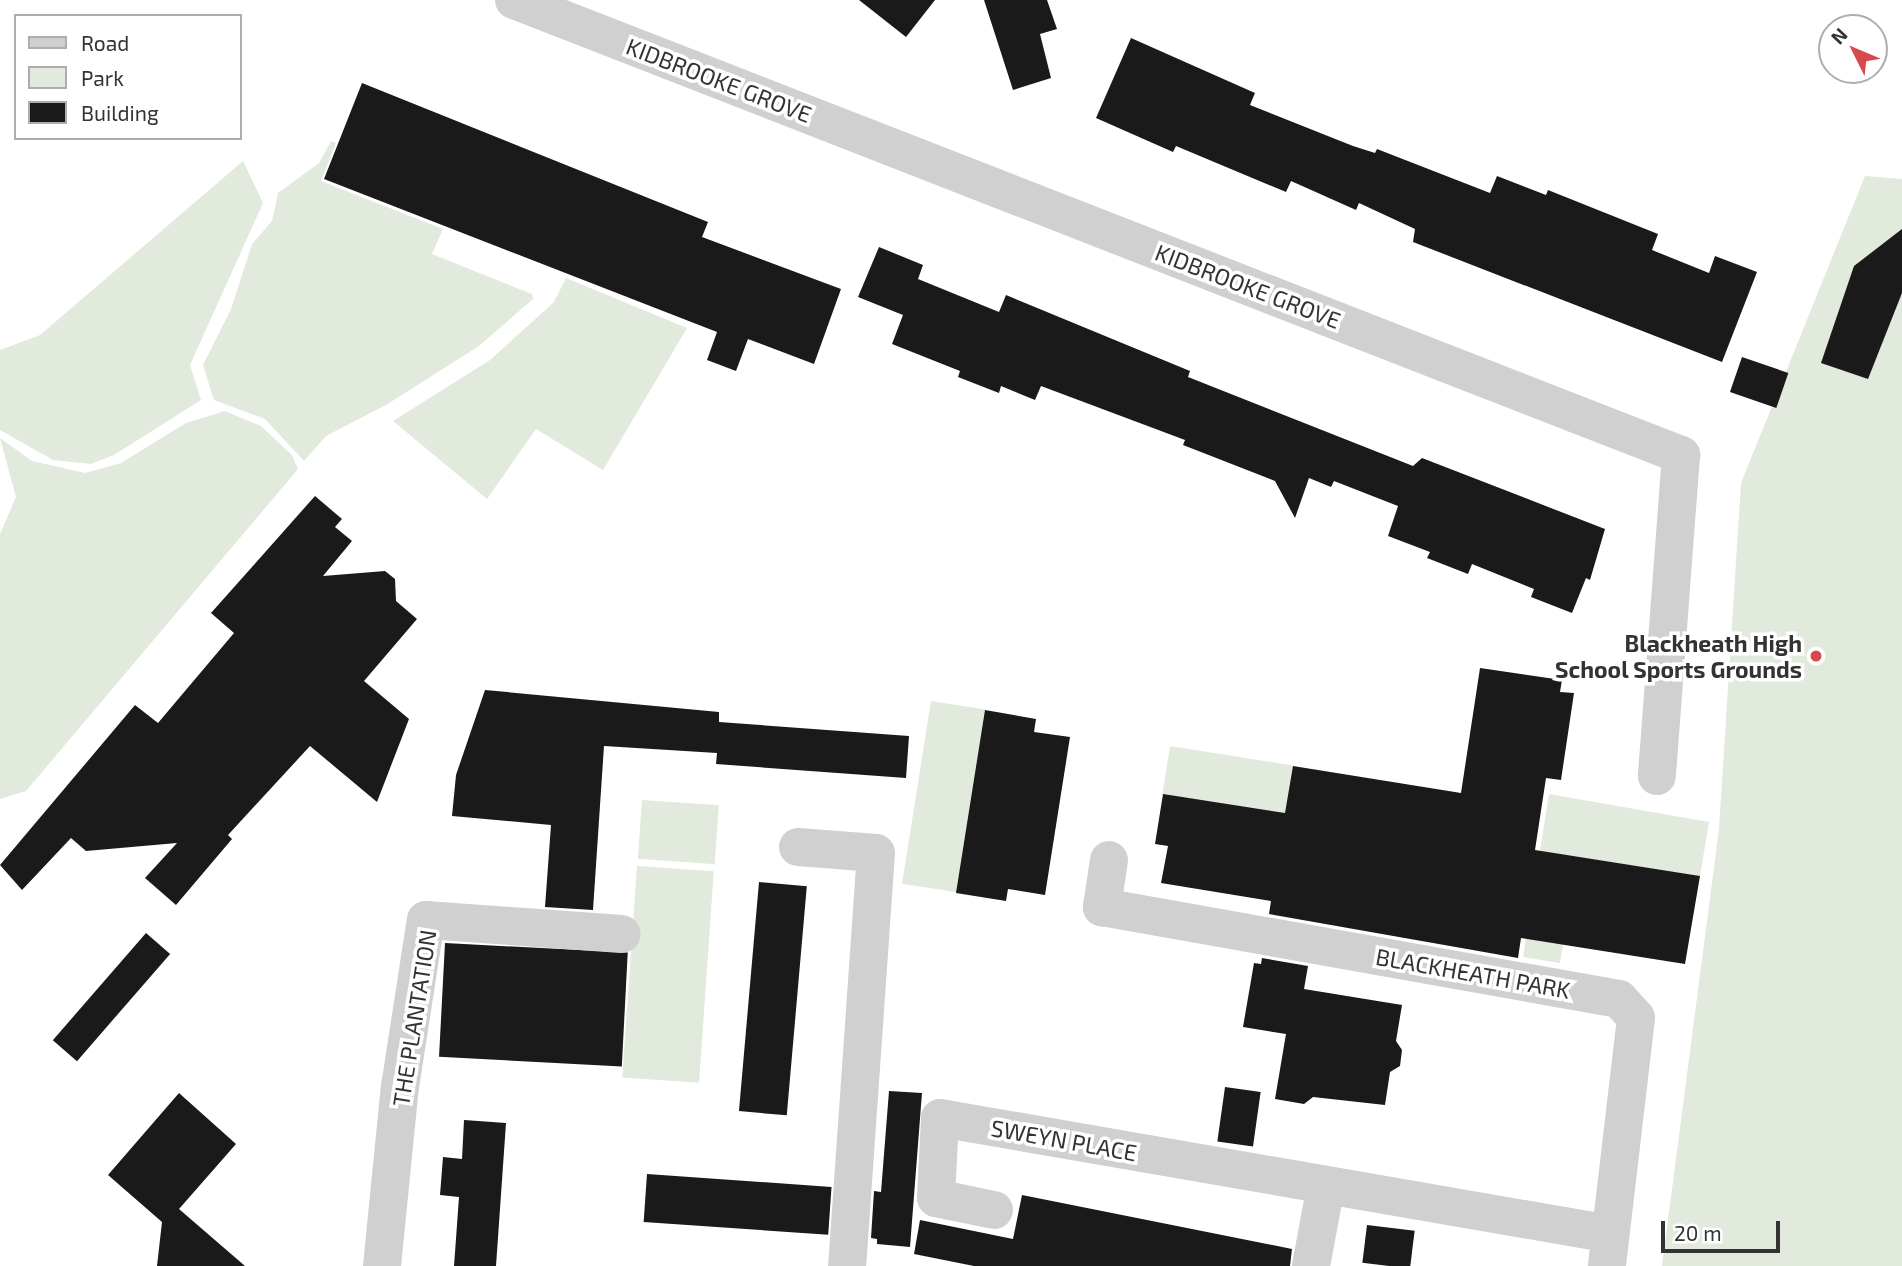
<!DOCTYPE html>
<style>
body{margin:0}
#map{position:relative;width:1902px;height:1266px;overflow:hidden;background:#fff;font-family:"Exo 2",sans-serif}
div>[style]{position:absolute}
.green>*{inset:0;background:#e2e9dd;transform-origin:0 0}
.building>*{inset:0;background:#1a1a1a;transform-origin:0 0}
.minor>*{height:38px;margin:-19px;padding:0 19px;transform-origin:19px;border-radius:19px;background:#d0d0d0}
.dots>*{width:19px;height:19px;translate:-50% -50%;box-sizing:border-box;border:4px solid #fff;border-radius:50%}
span{translate:-50% -50%;white-space:nowrap;text-align:center;line-height:1.15;-webkit-text-stroke:7px #fff;paint-order:stroke}
.street-label{font-size:23px;color:#333}
.poi-label{font-size:23px;color:#333;font-weight:700}
.right{translate:-100% -50%;text-align:right}
.legend{position:absolute;left:14px;top:14px;width:228px;height:126px;box-sizing:border-box;background:#fff;border:2px solid #adadad;margin:0;padding:9px 12px;list-style:none;font-size:21px;color:#333}
.legend li{display:flex;align-items:center;gap:14px;height:35px}
.legend b{width:35px;border:2px solid #adadad}
.north{position:absolute;left:1818px;top:14px;width:70px;height:70px;box-sizing:border-box;background:#fff;border:2px solid #adadad;border-radius:50%;rotate:313deg;font-size:19px;font-weight:700;line-height:28px;text-align:center;color:#333}
.north::after{content:'';display:block;margin:auto;width:24px;height:32px;background:#d6494d;clip-path:polygon(50% 0,100% 100%,50% 72%,0 100%)}
.scale{position:absolute;left:1661px;top:1221px;width:119px;height:32px;box-sizing:border-box;border:4px solid #333;border-top:0;padding-left:9px;font-size:21px;line-height:24px;white-space:nowrap;color:#333;-webkit-text-stroke:5px #fff;paint-order:stroke}
</style>
<div id="map">
<div class="green">
<i style="clip-path:polygon(331px 141px,336px 143px,321px 181px,443px 229px,432px 254px,532px 294px,533px 299px,479px 346px,386px 405px,326px 436px,304px 461px,265px 419px,214px 400px,203px 365px,231px 309px,252px 244px,272px 221px,278px 193px,319px 163px)"></i>
<i style="clip-path:polygon(243px 161px,263px 203px,190px 365px,201px 400px,114px 455px,91px 464px,53px 460px,0 430px,0 350px,40px 335px)"></i>
<i style="clip-path:polygon(1865px 176px,1902px 179px,1902px 1266px,1662px 1266px,1719px 829px,1741px 483px)"></i>
<i style="clip-path:polygon(566px 278px,687px 328px,603px 470px,536px 429px,487px 499px,393px 421px,490px 360px,554px 302px)"></i>
<i style="clip-path:polygon(225px 411px,261px 426px,292px 455px,298px 469px,26px 791px,0 799px,0 534px,16px 497px,0 438px,32px 461px,85px 473px,121px 463px,186px 423px)"></i>
<i style="left:931px;top:701px;width:55px;height:185px;rotate:9deg"></i>
<i style="left:1170px;top:746px;width:125px;height:49px;rotate:9deg"></i>
<i style="clip-path:polygon(1549px 794px,1709px 822px,1700px 876px,1578px 857px,1560px 963px,1523px 957px)"></i>
<i style="left:642px;top:800px;width:77px;height:59px;rotate:4deg"></i>
<i style="left:637px;top:866px;width:77px;height:212px;rotate:4deg"></i>
</div>
<div class="building">
<i style="clip-path:polygon(859px 0,935px 0,906px 37px)"></i>
<i style="clip-path:polygon(984px 0,1047px 0,1057px 29px,1040px 34px,1051px 78px,1013px 90px)"></i>
<i style="clip-path:polygon(1131px 38px,1255px 93px,1250px 105px,1353px 146px,1375px 153px,1377px 149px,1490px 193px,1497px 176px,1546px 195px,1548px 190px,1658px 234px,1652px 250px,1709px 273px,1715px 256px,1757px 272px,1722px 362px,1413px 242px,1415px 229px,1359px 203px,1356px 210px,1291px 181px,1286px 192px,1176px 146px,1173px 152px,1096px 118px)"></i>
<i style="clip-path:polygon(362px 83px,708px 222px,702px 237px,841px 289px,814px 364px,748px 339px,736px 371px,707px 360px,717px 332px,324px 179px)"></i>
<i style="clip-path:polygon(1902px 229px,1902px 293px,1868px 379px,1821px 363px,1854px 266px)"></i>
<i style="clip-path:polygon(879px 247px,923px 265px,918px 279px,999px 312px,1006px 295px,1190px 371px,1188px 377px,1413px 466px,1422px 458px,1605px 529px,1590px 580px,1586px 578px,1572px 613px,1531px 597px,1534px 589px,1472px 564px,1468px 574px,1427px 558px,1430px 552px,1388px 536px,1398px 506px,1334px 481px,1331px 487px,1309px 478px,1295px 518px,1275px 481px,1183px 445px,1185px 440px,1041px 386px,1035px 400px,1001px 386px,999px 393px,958px 377px,960px 371px,892px 344px,903px 315px,858px 297px)"></i>
<i style="left:1742px;top:357px;width:49px;height:37px;rotate:19deg"></i>
<i style="clip-path:polygon(315px 496px,342px 519px,335px 527px,352px 541px,323px 576px,385px 571px,395px 579px,396px 601px,417px 619px,364px 681px,409px 719px,377px 802px,310px 746px,228px 835px,232px 839px,176px 905px,145px 878px,177px 843px,86px 851px,71px 838px,22px 890px,0 865px,135px 705px,158px 723px,234px 633px,211px 613px)"></i>
<i style="clip-path:polygon(1480px 668px,1562px 680px,1560px 692px,1574px 693px,1561px 780px,1546px 778px,1535px 850px,1700px 876px,1685px 964px,1521px 938px,1518px 958px,1269px 914px,1271px 901px,1161px 883px,1168px 846px,1155px 844px,1163px 794px,1285px 813px,1293px 766px,1461px 793px)"></i>
<i style="clip-path:polygon(485px 690px,719px 712px,719px 722px,909px 736px,906px 778px,716px 764px,717px 753px,604px 746px,593px 910px,545px 907px,551px 825px,452px 816px,456px 775px)"></i>
<i style="clip-path:polygon(985px 710px,1036px 719px,1034px 732px,1070px 737px,1045px 895px,1008px 889px,1006px 901px,956px 893px)"></i>
<i style="left:759px;top:882px;width:48px;height:230px;rotate:5deg"></i>
<i style="left:146px;top:933px;width:32px;height:142px;rotate:41deg"></i>
<i style="left:445px;top:943px;width:183px;height:114px;rotate:3deg"></i>
<i style="clip-path:polygon(1262px 958px,1308px 966px,1304px 989px,1402px 1005px,1396px 1041px,1402px 1050px,1400px 1066px,1390px 1072px,1385px 1105px,1313px 1097px,1304px 1104px,1275px 1099px,1286px 1034px,1243px 1027px,1254px 963px,1261px 964px)"></i>
<i style="left:1225px;top:1087px;width:36px;height:55px;rotate:8deg"></i>
<i style="clip-path:polygon(889px 1091px,922px 1093px,910px 1247px,877px 1244px,877px 1239px,871px 1238px,874px 1191px,881px 1192px)"></i>
<i style="clip-path:polygon(179px 1093px,236px 1144px,179px 1209px,245px 1266px,157px 1266px,162px 1222px,108px 1175px)"></i>
<i style="clip-path:polygon(464px 1120px,506px 1123px,496px 1266px,454px 1266px,459px 1197px,440px 1195px,443px 1157px,462px 1159px)"></i>
<i style="left:647px;top:1174px;width:185px;height:48px;rotate:4deg"></i>
<i style="clip-path:polygon(1022px 1195px,1292px 1249px,1290px 1266px,974px 1266px,914px 1254px,920px 1220px,1013px 1239px)"></i>
<i style="left:1367px;top:1225px;width:48px;height:38px;rotate:7deg"></i>
</div>
<div class="minor">
<i style="left:514px;top:0;width:1253px;rotate:21.3deg"></i>
<i style="left:1681px;top:455px;width:322px;rotate:94.3deg"></i>
<i style="left:798px;top:847px;width:78px;rotate:4.4deg"></i>
<i style="left:876px;top:853px;width:414px;rotate:94deg"></i>
<i style="left:1109px;top:860px;width:48px;rotate:98.5deg"></i>
<i style="left:1102px;top:907px;width:525px;rotate:10.09deg"></i>
<i style="left:1619px;top:999px;width:25px;rotate:48deg"></i>
<i style="left:1636px;top:1018px;width:250px;rotate:96.7deg"></i>
<i style="left:994px;top:1210px;width:59px;rotate:-168.3deg"></i>
<i style="left:936px;top:1198px;width:80px;rotate:-87.1deg"></i>
<i style="left:940px;top:1118px;width:680px;rotate:9.82deg"></i>
<i style="left:382px;top:1266px;width:180px;rotate:-84.3deg"></i>
<i style="left:400px;top:1087px;width:169px;rotate:-81.2deg"></i>
<i style="left:426px;top:920px;width:196px;rotate:4.1deg"></i>
<i style="left:1311px;top:1266px;width:82px;rotate:-79.5deg"></i>
</div>
<div class="dots">
<i style="left:1816px;top:656px;background:#d6494d"></i>
</div>
<div class="street-label">
<span style="left:719px;top:80px;rotate:21deg">KIDBROOKE GROVE</span>
<span style="left:1248px;top:286px;rotate:21deg">KIDBROOKE GROVE</span>
<span style="left:1473px;top:973px;rotate:10deg">BLACKHEATH PARK</span>
<span style="left:414px;top:1018px;rotate:-81deg">THE PLANTATION</span>
<span style="left:1064px;top:1140px;rotate:10deg">SWEYN PLACE</span>
</div>
<div class="poi-label">
<span class="right" style="left:1802px;top:656px">Blackheath High<br>School Sports Grounds</span>
</div>
<ul class="legend">
<li><b style="height:9px;background:#d0d0d0"></b>Road</li>
<li><b style="height:19px;background:#e2e9dd"></b>Park</li>
<li><b style="height:19px;background:#1a1a1a"></b>Building</li>
</ul>
<div class="north">N</div>
<div class="scale">20 m</div>
</div>
